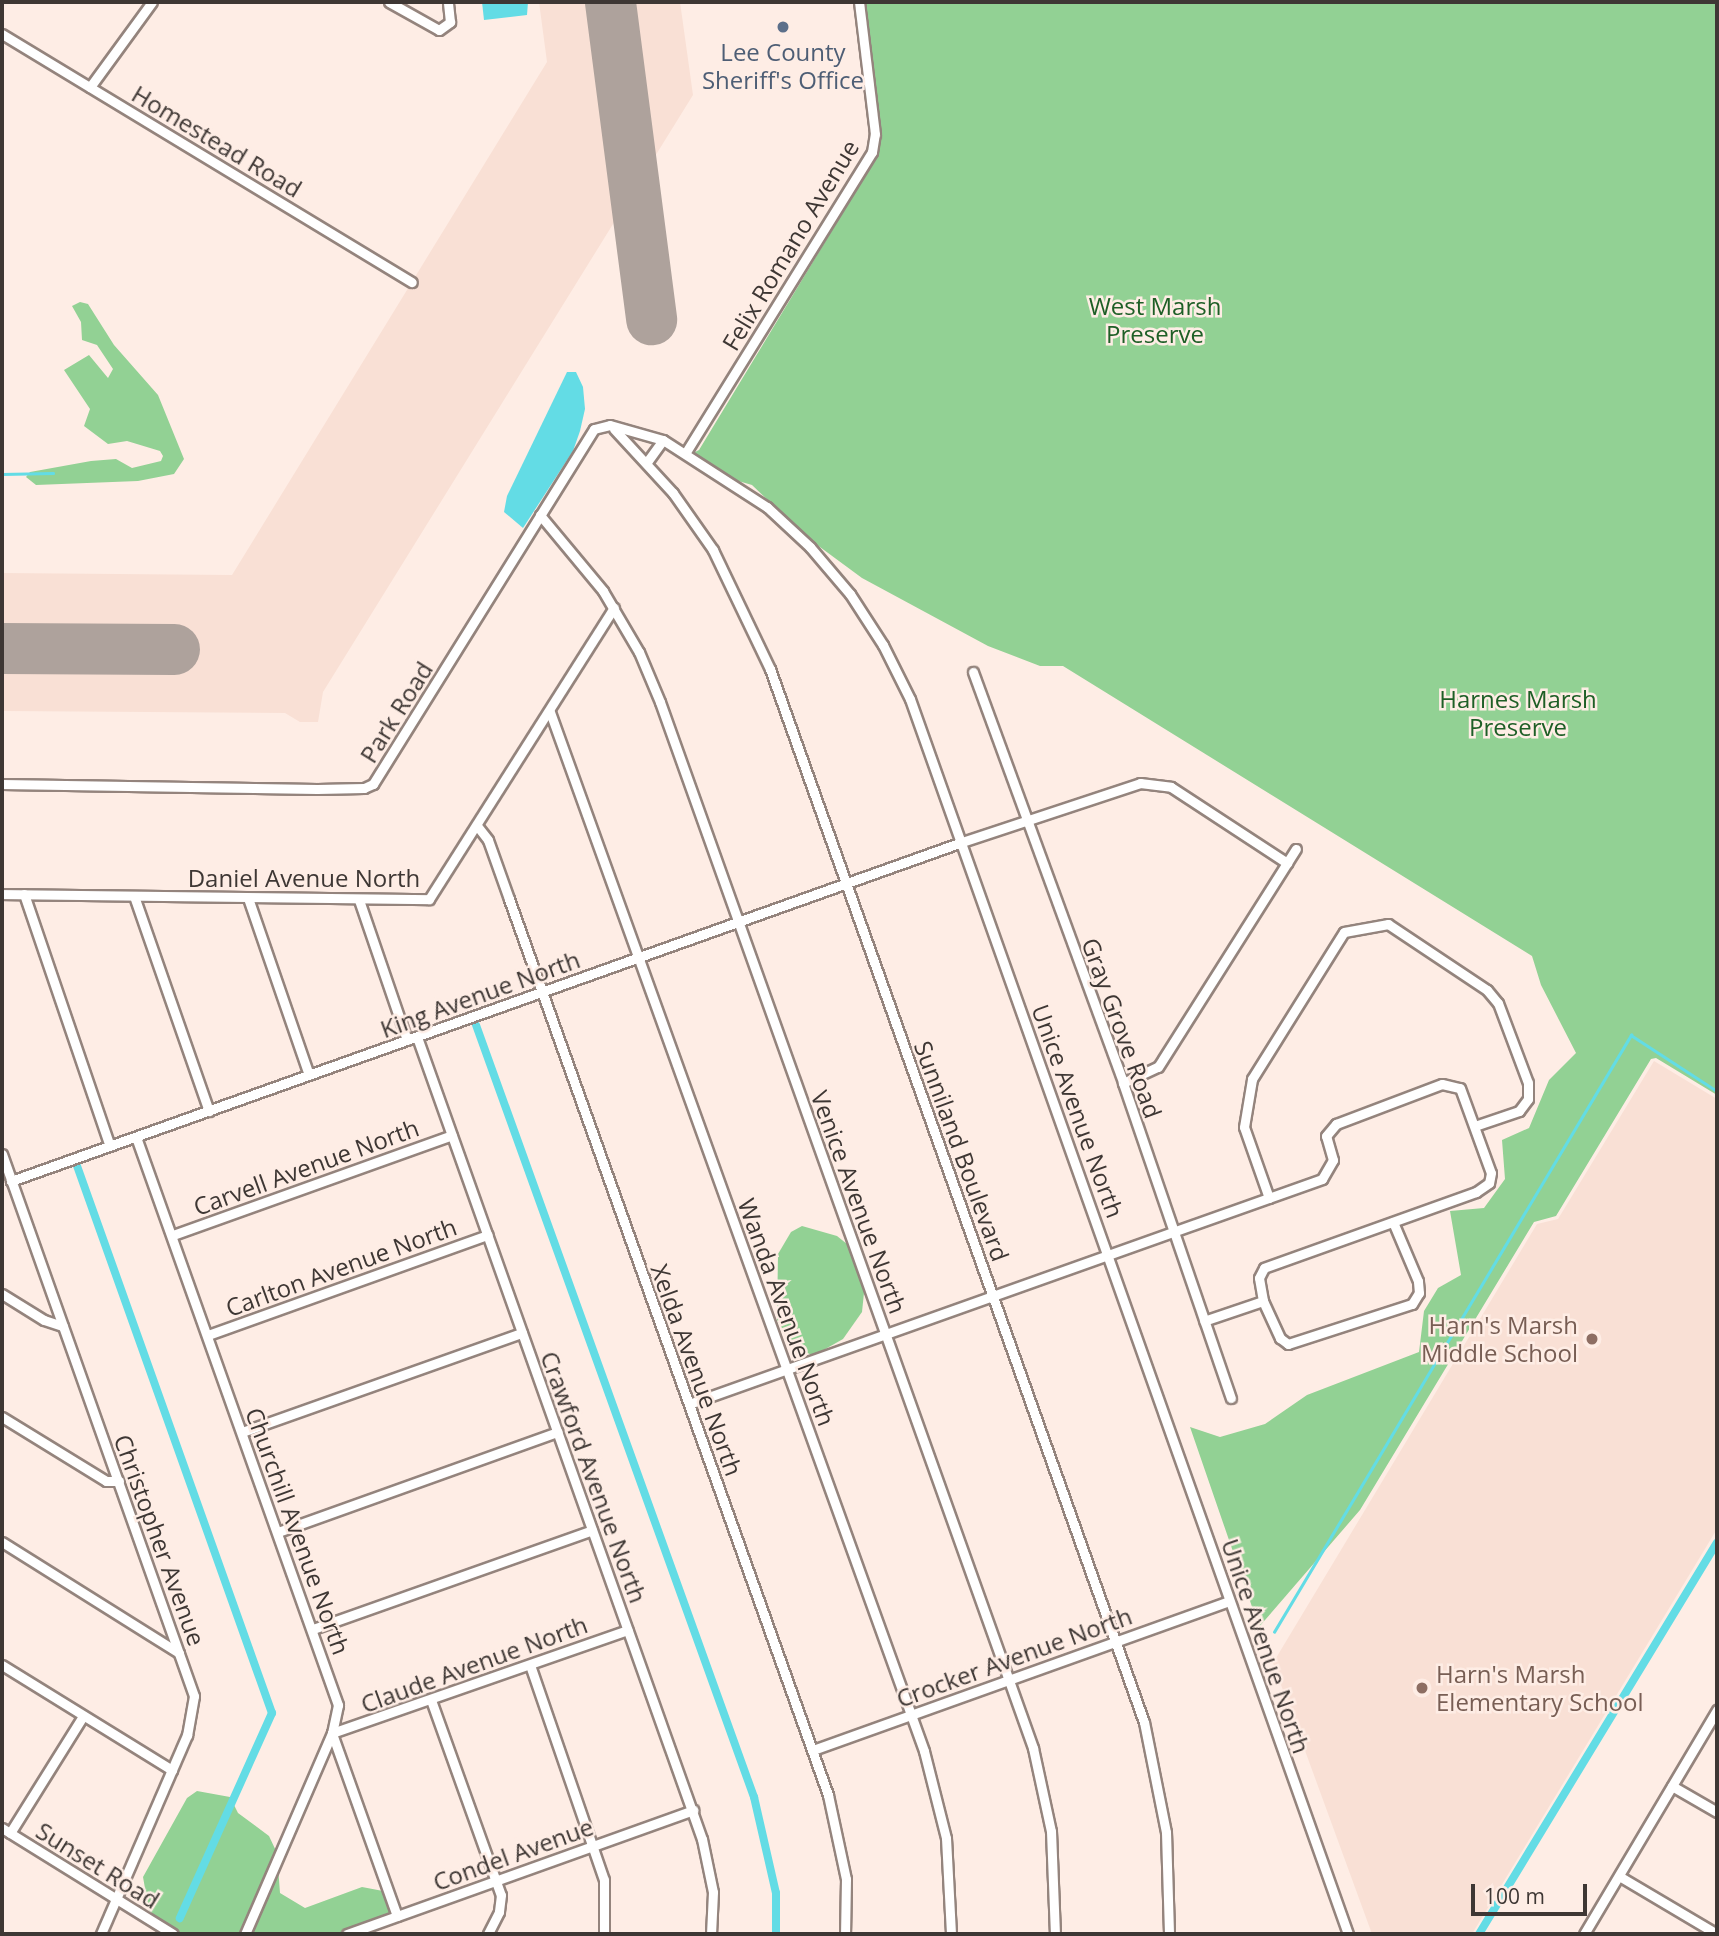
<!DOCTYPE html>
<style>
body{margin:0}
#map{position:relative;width:1719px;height:1936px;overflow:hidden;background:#feede5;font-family:"Open Sans",sans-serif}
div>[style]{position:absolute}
.built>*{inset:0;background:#f9e0d5}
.green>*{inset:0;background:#92d194}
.water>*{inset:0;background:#63dce5}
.stream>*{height:2.5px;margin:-1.25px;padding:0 1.25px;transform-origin:1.25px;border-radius:1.25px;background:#63dce5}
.canal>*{height:8px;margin:-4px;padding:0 4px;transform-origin:4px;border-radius:4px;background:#63dce5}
.runway>*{height:51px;margin:-25.5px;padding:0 25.5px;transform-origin:25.5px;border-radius:25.5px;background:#aea29c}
.roads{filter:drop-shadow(2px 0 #94847d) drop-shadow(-2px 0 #94847d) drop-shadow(0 2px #94847d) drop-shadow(0 -2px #94847d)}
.minor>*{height:9px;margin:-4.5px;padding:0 4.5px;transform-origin:4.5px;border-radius:4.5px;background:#fff}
.dots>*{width:19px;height:19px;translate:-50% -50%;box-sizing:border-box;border:4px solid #feede5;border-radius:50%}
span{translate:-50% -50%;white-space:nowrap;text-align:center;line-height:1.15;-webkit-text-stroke:5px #feede5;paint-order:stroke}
.service-label{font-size:24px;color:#4e5e75}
.street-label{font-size:24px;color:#3e3734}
.park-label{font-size:24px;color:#1e5f26}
.education-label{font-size:24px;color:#785e54}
.right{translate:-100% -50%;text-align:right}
.left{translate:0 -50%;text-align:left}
.frame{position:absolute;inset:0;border:4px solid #3e3734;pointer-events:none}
.scale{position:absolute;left:1471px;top:1884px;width:116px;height:32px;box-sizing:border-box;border:4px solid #3e3734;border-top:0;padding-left:9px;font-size:21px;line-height:24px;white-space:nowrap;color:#3e3734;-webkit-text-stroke:5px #feede5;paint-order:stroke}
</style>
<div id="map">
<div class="built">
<i style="clip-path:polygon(539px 2px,680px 2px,693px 95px,323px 692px,318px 722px,300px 722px,285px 713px,2px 711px,2px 573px,232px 575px,547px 62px)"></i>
<i style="clip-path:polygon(1654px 1061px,1717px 1099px,1717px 1529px,1472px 1934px,1372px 1934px,1273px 1663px,1537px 1224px,1558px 1219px)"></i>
</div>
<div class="green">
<i style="clip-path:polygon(856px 2px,1717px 2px,1717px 1095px,1656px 1058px,1651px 1059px,1556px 1216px,1534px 1222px,1360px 1510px,1259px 1627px,1190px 1427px,1220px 1437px,1265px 1424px,1307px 1395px,1419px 1352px,1424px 1311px,1438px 1288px,1461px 1275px,1450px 1211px,1484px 1208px,1505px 1179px,1502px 1140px,1529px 1128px,1549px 1080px,1576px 1053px,1541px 985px,1532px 956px,1063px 666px,1040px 666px,988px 646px,862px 578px,805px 536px,752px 485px,728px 478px,691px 454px,699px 450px,874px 161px)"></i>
<i style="clip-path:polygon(80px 302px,88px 304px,114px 345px,158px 395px,184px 459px,174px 474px,138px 481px,36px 485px,26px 477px,30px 472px,91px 461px,116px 459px,132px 468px,161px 461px,163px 456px,160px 451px,127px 441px,108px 444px,84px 426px,90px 409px,64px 370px,89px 355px,108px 378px,113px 369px,97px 345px,82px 340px,81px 322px,72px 306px)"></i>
<i style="clip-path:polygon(802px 1226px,837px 1236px,852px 1248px,865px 1283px,862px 1312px,843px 1339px,813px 1356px,792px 1344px,777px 1320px,778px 1254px,791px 1232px)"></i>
<i style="clip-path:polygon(197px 1791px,230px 1797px,238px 1813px,269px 1836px,277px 1853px,280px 1893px,305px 1908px,362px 1887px,383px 1891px,394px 1915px,385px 1926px,352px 1934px,178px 1934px,170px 1929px,149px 1911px,143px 1877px,187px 1798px)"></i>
</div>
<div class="water">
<i style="clip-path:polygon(482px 2px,528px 2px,527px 15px,484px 20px)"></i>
<i style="clip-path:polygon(567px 372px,576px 372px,583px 387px,585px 409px,580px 431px,573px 451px,523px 528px,504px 512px,507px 496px)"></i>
</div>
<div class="stream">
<i style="left:2px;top:474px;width:51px;rotate:-1.1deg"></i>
<i style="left:1274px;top:1632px;width:696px;rotate:-59.12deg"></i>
<i style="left:1631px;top:1035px;width:103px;rotate:33.1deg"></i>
</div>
<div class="canal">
<i style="left:476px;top:1025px;width:821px;rotate:70.2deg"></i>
<i style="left:754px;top:1797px;width:98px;rotate:77.1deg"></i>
<i style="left:776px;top:1893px;width:41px;rotate:90deg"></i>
<i style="left:76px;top:1163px;width:584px;rotate:70.39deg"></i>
<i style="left:272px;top:1713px;width:225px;rotate:114.2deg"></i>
<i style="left:1479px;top:1934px;width:458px;rotate:-58.7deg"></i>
</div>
<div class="runway">
<i style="left:610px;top:2px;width:320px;rotate:82.6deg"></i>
<i style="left:2px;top:648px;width:172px;rotate:0.3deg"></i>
</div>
<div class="roads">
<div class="minor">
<i style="left:389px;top:2px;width:57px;rotate:29.2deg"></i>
<i style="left:439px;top:30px;width:14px;rotate:-36deg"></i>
<i style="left:450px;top:22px;width:20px;rotate:-96deg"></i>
<i style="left:2px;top:34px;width:479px;rotate:31.2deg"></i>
<i style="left:90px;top:87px;width:105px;rotate:-53.9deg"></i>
<i style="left:614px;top:429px;width:87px;rotate:47.3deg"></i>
<i style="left:673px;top:493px;width:70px;rotate:54.9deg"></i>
<i style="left:713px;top:550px;width:132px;rotate:64.4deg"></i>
<i style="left:770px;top:669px;width:1117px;rotate:70.45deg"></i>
<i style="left:1144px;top:1722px;width:112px;rotate:78.7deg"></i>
<i style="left:1166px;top:1832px;width:102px;rotate:88.3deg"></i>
<i style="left:686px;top:452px;width:353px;rotate:-58.2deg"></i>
<i style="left:872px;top:152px;width:18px;rotate:-81deg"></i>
<i style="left:875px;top:134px;width:133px;rotate:-96.9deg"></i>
<i style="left:647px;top:462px;width:27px;rotate:-54deg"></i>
<i style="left:540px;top:515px;width:99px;rotate:50.3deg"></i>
<i style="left:603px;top:591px;width:71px;rotate:59.5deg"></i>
<i style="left:639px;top:652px;width:54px;rotate:67.2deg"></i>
<i style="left:660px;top:702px;width:1111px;rotate:70.37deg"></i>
<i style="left:1033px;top:1748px;width:85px;rotate:77.8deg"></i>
<i style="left:1051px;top:1831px;width:103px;rotate:87.8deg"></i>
<i style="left:973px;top:672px;width:438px;rotate:69.9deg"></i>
<i style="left:1123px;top:1083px;width:333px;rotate:71.1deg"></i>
<i style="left:550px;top:712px;width:1104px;rotate:70.2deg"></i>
<i style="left:924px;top:1751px;width:90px;rotate:75.8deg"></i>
<i style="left:946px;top:1838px;width:96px;rotate:87deg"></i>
<i style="left:2px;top:784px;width:315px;rotate:0.9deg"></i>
<i style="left:317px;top:789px;width:47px;rotate:-1.2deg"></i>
<i style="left:364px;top:788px;width:10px;rotate:-24deg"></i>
<i style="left:373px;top:784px;width:418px;rotate:-58.1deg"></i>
<i style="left:594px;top:429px;width:16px;rotate:-14deg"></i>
<i style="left:610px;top:425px;width:55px;rotate:15.8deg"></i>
<i style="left:663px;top:440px;width:124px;rotate:32.8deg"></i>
<i style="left:767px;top:507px;width:59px;rotate:42.9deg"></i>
<i style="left:810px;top:547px;width:62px;rotate:49.6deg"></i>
<i style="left:850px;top:594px;width:61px;rotate:57.1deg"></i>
<i style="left:883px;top:645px;width:60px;rotate:63.4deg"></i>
<i style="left:910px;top:699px;width:1310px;rotate:70.47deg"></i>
<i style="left:478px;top:827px;width:16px;rotate:52deg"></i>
<i style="left:488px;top:840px;width:63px;rotate:70.4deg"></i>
<i style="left:509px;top:899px;width:951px;rotate:70.4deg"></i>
<i style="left:828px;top:1795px;width:86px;rotate:77.9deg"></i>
<i style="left:846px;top:1879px;width:55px;rotate:91deg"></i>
<i style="left:2px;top:894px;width:427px;rotate:0.7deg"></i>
<i style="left:429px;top:899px;width:345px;rotate:-57.6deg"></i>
<i style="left:24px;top:894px;width:266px;rotate:71.2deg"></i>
<i style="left:134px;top:896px;width:228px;rotate:70.8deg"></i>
<i style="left:248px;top:898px;width:187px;rotate:71deg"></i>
<i style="left:359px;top:900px;width:148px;rotate:71.1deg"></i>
<i style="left:417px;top:1037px;width:851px;rotate:70.44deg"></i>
<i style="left:702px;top:1839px;width:54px;rotate:78.3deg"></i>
<i style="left:713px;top:1892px;width:42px;rotate:92.7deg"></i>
<i style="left:1123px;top:1083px;width:38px;rotate:-25deg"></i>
<i style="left:1158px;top:1067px;width:258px;rotate:-57.7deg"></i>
<i style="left:136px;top:1137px;width:603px;rotate:70.42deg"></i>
<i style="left:338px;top:1705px;width:29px;rotate:102deg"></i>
<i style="left:332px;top:1733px;width:219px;rotate:113.4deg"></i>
<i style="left:2px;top:1154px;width:575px;rotate:70.49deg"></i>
<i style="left:194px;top:1696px;width:40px;rotate:100deg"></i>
<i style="left:187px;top:1735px;width:217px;rotate:113.4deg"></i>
<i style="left:11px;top:1181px;width:1010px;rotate:-19.62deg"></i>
<i style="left:962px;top:842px;width:188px;rotate:-18.3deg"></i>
<i style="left:1140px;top:783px;width:31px;rotate:7deg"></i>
<i style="left:1171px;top:787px;width:139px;rotate:33.2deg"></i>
<i style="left:1269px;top:1198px;width:75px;rotate:-109.4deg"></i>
<i style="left:1244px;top:1127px;width:49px;rotate:-80.5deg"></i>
<i style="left:1252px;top:1079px;width:173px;rotate:-58deg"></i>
<i style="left:1344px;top:932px;width:45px;rotate:-10.3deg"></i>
<i style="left:1388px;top:924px;width:119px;rotate:33.7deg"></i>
<i style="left:1487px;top:990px;width:17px;rotate:50deg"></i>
<i style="left:1498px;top:1003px;width:85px;rotate:69.4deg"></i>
<i style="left:1528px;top:1083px;width:16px;rotate:90deg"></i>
<i style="left:1528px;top:1099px;width:15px;rotate:127deg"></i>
<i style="left:1519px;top:1111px;width:46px;rotate:161.2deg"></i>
<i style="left:173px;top:1235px;width:296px;rotate:-19.7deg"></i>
<i style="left:2px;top:1294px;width:49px;rotate:31.8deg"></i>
<i style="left:44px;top:1320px;width:20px;rotate:18deg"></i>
<i style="left:1263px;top:1301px;width:41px;rotate:65.3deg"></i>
<i style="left:1280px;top:1338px;width:10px;rotate:37deg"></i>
<i style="left:1288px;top:1344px;width:130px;rotate:-17.9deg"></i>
<i style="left:1412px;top:1304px;width:13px;rotate:-58deg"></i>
<i style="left:1419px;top:1293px;width:12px;rotate:-95deg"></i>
<i style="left:1418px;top:1281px;width:64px;rotate:-113deg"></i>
<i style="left:208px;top:1335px;width:297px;rotate:-19.7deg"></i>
<i style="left:689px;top:1404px;width:672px;rotate:-19.57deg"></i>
<i style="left:1322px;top:1179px;width:22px;rotate:-60deg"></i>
<i style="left:1333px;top:1160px;width:25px;rotate:-106deg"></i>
<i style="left:1326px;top:1136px;width:16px;rotate:-50deg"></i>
<i style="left:1336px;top:1124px;width:113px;rotate:-20.7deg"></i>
<i style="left:1442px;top:1084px;width:18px;rotate:13deg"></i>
<i style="left:1460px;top:1088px;width:90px;rotate:70deg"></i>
<i style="left:1491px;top:1173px;width:10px;rotate:101deg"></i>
<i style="left:1489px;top:1183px;width:16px;rotate:145deg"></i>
<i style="left:1476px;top:1192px;width:225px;rotate:160.3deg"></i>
<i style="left:1264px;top:1268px;width:11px;rotate:117deg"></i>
<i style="left:1259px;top:1278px;width:23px;rotate:80deg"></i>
<i style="left:1263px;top:1301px;width:62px;rotate:161.3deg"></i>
<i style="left:2px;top:1417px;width:122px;rotate:31.6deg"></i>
<i style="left:106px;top:1481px;width:13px"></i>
<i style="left:242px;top:1432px;width:297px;rotate:-19.5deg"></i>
<i style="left:278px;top:1532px;width:297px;rotate:-19.7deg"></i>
<i style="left:2px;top:1542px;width:209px;rotate:32.1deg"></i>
<i style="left:313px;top:1629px;width:296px;rotate:-19.5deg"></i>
<i style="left:2px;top:1665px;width:200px;rotate:31.7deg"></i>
<i style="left:530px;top:1665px;width:227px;rotate:71deg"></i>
<i style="left:604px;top:1880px;width:54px;rotate:90deg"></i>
<i style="left:431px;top:1700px;width:207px;rotate:70.3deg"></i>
<i style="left:501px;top:1895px;width:17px;rotate:97deg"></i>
<i style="left:499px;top:1912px;width:25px;rotate:117deg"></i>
<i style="left:813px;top:1750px;width:442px;rotate:-19.7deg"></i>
<i style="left:1672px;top:1786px;width:52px;rotate:30deg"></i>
<i style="left:2px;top:1828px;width:201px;rotate:31.8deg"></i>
<i style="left:10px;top:1833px;width:138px;rotate:-58deg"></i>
<i style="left:1619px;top:1876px;width:114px;rotate:30.6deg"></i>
<i style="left:397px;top:1916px;width:194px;rotate:-109.6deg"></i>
<i style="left:332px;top:1733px;width:313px;rotate:-19.2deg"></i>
<i style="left:347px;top:1934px;width:368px;rotate:-19.7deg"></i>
<i style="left:1584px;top:1934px;width:261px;rotate:-59.3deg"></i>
</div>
</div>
<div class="dots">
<i style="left:783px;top:27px;background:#5c6f8a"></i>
<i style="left:1592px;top:1339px;background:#8d6e63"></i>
<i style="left:1422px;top:1688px;background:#8d6e63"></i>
</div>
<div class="service-label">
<span style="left:783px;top:66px">Lee County<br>Sheriff's Office</span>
</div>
<div class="street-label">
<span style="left:217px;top:141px;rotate:31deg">Homestead Road</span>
<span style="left:790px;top:245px;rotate:-59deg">Felix Romano Avenue</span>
<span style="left:396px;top:712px;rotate:-58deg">Park Road</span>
<span style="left:304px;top:878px">Daniel Avenue North</span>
<span style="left:480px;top:994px;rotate:-20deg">King Avenue North</span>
<span style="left:1122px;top:1028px;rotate:70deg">Gray Grove Road</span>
<span style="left:1078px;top:1111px;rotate:70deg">Unice Avenue North</span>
<span style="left:962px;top:1151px;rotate:70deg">Sunniland Boulevard</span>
<span style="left:306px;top:1167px;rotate:-20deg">Carvell Avenue North</span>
<span style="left:859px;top:1202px;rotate:70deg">Venice Avenue North</span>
<span style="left:341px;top:1267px;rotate:-20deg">Carlton Avenue North</span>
<span style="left:787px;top:1312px;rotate:70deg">Wanda Avenue North</span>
<span style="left:697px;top:1370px;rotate:70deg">Xelda Avenue North</span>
<span style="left:594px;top:1477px;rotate:70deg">Crawford Avenue North</span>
<span style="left:298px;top:1531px;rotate:70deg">Churchill Avenue North</span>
<span style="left:160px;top:1540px;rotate:70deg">Christopher Avenue</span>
<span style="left:1266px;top:1646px;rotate:71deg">Unice Avenue North</span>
<span style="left:1014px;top:1657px;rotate:-20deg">Crocker Avenue North</span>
<span style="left:474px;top:1664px;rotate:-20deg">Claude Avenue North</span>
<span style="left:513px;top:1854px;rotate:-20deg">Condel Avenue</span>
<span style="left:98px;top:1865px;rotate:32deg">Sunset Road</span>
</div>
<div class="park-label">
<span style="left:1155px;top:320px">West Marsh<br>Preserve</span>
<span style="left:1518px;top:713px">Harnes Marsh<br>Preserve</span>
</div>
<div class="education-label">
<span class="right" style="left:1578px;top:1339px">Harn's Marsh<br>Middle School</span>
<span class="left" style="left:1436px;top:1688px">Harn's Marsh<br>Elementary School</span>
</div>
<div class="frame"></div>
<div class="scale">100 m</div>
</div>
